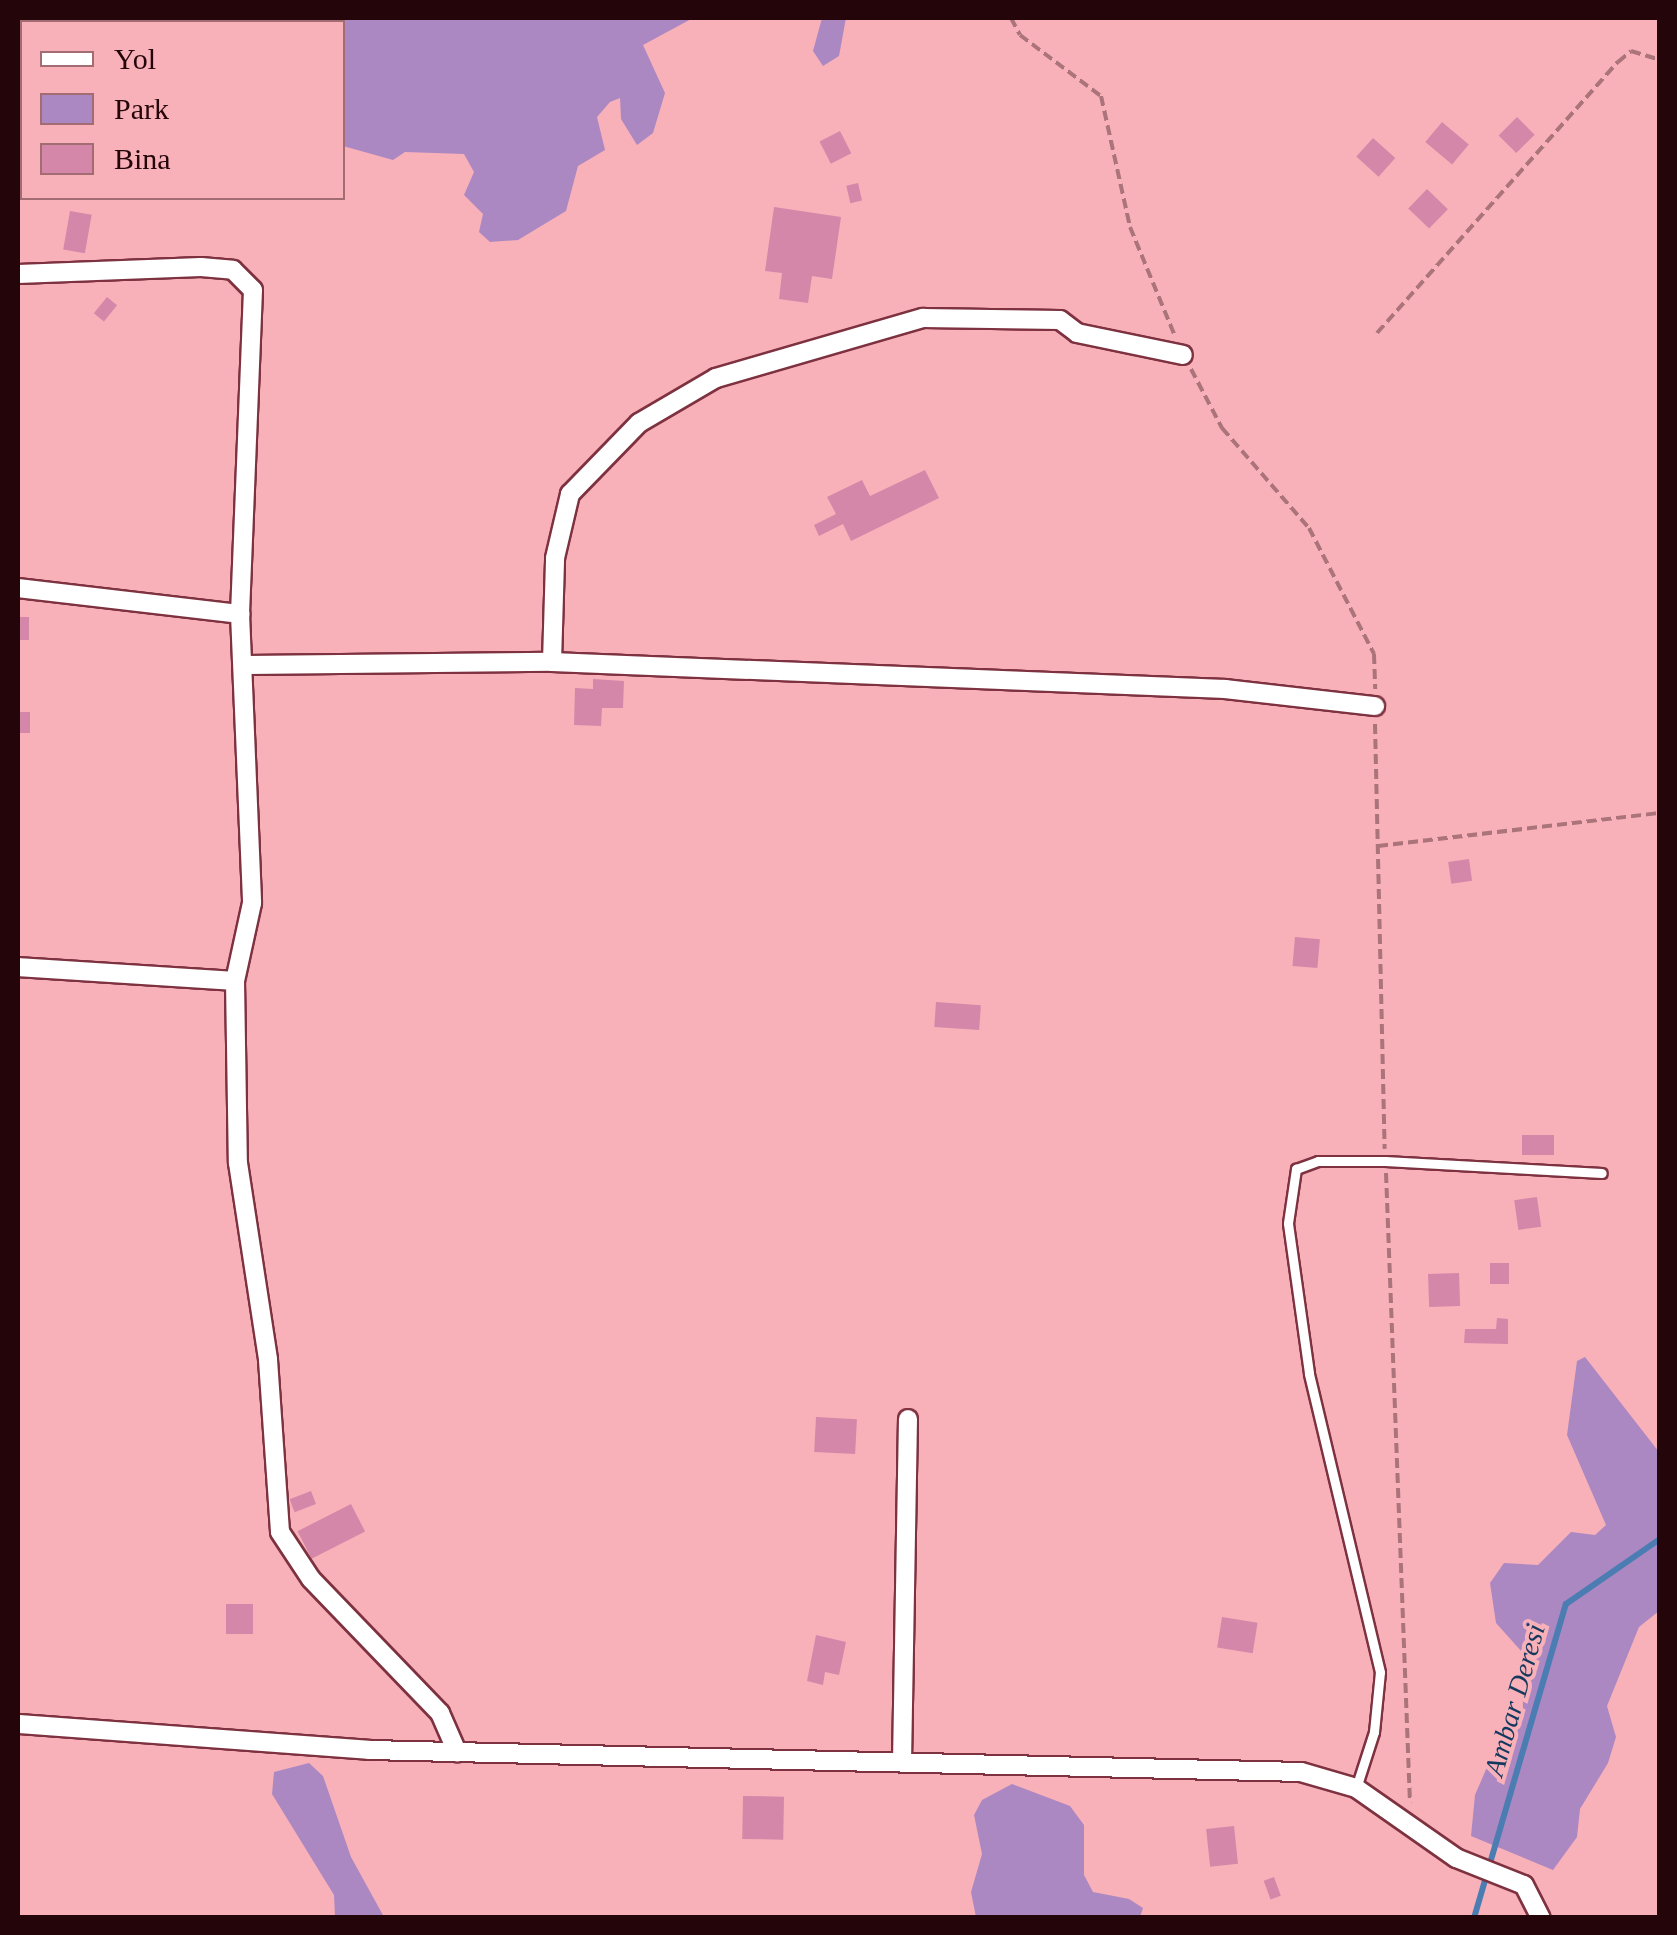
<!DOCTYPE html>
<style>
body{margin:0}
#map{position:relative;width:1677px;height:1935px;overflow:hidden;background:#f8b1b9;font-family:"Times New Roman",serif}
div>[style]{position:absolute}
.green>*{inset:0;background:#ab88c2}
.stream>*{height:6px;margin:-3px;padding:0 3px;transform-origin:3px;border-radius:3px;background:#4b7db3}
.building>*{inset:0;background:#d587aa;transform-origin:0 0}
.path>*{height:4px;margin-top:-2px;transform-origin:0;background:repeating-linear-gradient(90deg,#ab737a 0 10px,transparent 0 15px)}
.roads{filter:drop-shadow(2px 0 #7e3240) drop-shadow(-2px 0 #7e3240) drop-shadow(0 2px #7e3240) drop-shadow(0 -2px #7e3240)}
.lane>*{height:9px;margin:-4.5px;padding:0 4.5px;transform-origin:4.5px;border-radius:4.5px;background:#fff}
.street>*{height:18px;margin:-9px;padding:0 9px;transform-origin:9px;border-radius:9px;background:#fff}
span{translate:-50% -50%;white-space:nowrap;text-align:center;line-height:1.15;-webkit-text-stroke:8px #f8b1b9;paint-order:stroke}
.water-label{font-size:28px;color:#14395e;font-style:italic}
.frame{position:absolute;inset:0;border:20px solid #23050a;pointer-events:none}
.legend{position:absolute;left:20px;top:20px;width:325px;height:180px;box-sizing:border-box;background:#f8b1b9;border:2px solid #a36c73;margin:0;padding:12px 18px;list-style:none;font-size:30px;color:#23050a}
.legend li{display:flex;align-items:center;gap:20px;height:50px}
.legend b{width:50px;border:2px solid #a36c73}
</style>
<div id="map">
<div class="green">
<i style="clip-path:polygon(18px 18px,693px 18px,643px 45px,665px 93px,653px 133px,637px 145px,621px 119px,620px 98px,610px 102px,597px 117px,605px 150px,578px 166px,566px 211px,518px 240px,490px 242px,479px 232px,483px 214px,464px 195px,474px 172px,464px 154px,405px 152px,393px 160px,343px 146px,342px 22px,22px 22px,18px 139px)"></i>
<i style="clip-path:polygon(822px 18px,846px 18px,839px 56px,823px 66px,813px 51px)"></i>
<i style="clip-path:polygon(1585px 1357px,1659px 1452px,1659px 1611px,1639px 1627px,1607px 1706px,1616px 1737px,1608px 1763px,1580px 1809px,1577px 1837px,1553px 1870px,1471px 1836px,1475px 1795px,1497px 1744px,1523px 1713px,1522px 1652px,1496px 1623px,1490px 1583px,1504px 1563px,1538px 1565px,1571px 1532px,1595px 1535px,1606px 1525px,1567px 1435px,1577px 1361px)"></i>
<i style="clip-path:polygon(309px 1763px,323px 1776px,351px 1857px,384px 1917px,335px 1917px,334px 1895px,272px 1794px,274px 1772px)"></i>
<i style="clip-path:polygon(1012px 1784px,1070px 1806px,1084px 1825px,1084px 1875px,1093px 1892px,1129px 1899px,1143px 1908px,1140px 1917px,976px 1917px,971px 1892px,982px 1854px,974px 1815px,982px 1800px)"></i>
</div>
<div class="stream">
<i style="left:1474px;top:1918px;width:327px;rotate:-73.7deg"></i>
<i style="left:1566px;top:1604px;width:114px;rotate:-34.7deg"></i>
</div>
<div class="building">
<i style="left:1517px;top:117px;width:25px;height:26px;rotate:45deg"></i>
<i style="left:1442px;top:122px;width:35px;height:26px;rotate:40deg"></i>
<i style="left:840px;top:131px;width:25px;height:23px;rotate:63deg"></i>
<i style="left:1373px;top:138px;width:30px;height:25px;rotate:42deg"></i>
<i style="left:858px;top:183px;width:18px;height:12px;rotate:77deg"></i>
<i style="left:1427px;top:189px;width:29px;height:27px;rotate:44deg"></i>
<i style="clip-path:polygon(774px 207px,841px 217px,832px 279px,812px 276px,808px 303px,779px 299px,782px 273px,765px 271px)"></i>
<i style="left:70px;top:211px;width:22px;height:39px;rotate:10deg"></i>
<i style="left:107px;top:297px;width:13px;height:21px;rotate:39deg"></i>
<i style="clip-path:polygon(925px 470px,939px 498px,851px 541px,843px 524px,819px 536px,814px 525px,836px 514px,827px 497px,862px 480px,870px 496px)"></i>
<i style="left:18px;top:617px;width:11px;height:23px"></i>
<i style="clip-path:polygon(593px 679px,624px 681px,623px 708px,602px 708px,601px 726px,574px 725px,575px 688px,593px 689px)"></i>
<i style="left:18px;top:712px;width:12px;height:21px"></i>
<i style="left:1469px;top:859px;width:22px;height:21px;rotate:82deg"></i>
<i style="left:1295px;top:937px;width:25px;height:29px;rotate:5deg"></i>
<i style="left:936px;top:1002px;width:45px;height:25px;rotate:4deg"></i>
<i style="left:1522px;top:1135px;width:32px;height:20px"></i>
<i style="left:1537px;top:1197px;width:30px;height:23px;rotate:82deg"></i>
<i style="left:1490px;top:1263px;width:19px;height:21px"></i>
<i style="left:1459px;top:1273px;width:33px;height:31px;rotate:88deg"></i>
<i style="clip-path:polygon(1497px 1318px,1508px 1319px,1508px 1344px,1464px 1343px,1465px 1329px,1496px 1329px)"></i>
<i style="left:816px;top:1417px;width:41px;height:35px;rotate:3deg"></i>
<i style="left:311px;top:1491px;width:14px;height:23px;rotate:69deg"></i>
<i style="left:351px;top:1504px;width:31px;height:60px;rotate:63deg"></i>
<i style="left:226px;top:1604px;width:27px;height:30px"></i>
<i style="left:1222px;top:1617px;width:36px;height:31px;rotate:9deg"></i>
<i style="clip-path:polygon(816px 1635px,846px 1642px,839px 1675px,825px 1672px,823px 1685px,807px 1681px)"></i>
<i style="left:743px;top:1796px;width:41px;height:43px;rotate:1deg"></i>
<i style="left:1234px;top:1826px;width:38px;height:28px;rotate:84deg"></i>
<i style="left:1274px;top:1877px;width:20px;height:11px;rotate:70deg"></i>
</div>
<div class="path">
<i style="left:1011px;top:18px;width:19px;rotate:62deg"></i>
<i style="left:1020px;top:35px;width:101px;rotate:37deg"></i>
<i style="left:1101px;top:96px;width:134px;rotate:77.5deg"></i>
<i style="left:1130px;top:227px;width:116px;rotate:67.6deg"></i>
<i style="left:1377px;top:333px;width:363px;rotate:-48.4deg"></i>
<i style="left:1618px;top:62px;width:17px;rotate:-40deg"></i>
<i style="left:1631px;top:51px;width:30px;rotate:17deg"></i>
<i style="left:1191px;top:369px;width:67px;rotate:62.3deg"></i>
<i style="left:1222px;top:428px;width:133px;rotate:49deg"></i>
<i style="left:1309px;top:528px;width:142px;rotate:62.7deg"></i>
<i style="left:1374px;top:654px;width:35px;rotate:88deg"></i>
<i style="left:1375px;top:724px;width:425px;rotate:88.7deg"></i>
<i style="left:1378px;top:846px;width:284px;rotate:-6.7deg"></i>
<i style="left:1386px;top:1173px;width:630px;rotate:87.82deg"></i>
</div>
<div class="roads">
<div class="lane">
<i style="left:1356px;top:1788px;width:59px;rotate:-72.2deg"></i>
<i style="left:1374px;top:1732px;width:60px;rotate:-84.3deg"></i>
<i style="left:1380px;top:1672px;width:307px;rotate:-103.4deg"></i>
<i style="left:1309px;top:1373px;width:151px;rotate:-98deg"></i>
<i style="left:1288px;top:1223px;width:55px;rotate:-81.6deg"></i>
<i style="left:1296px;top:1169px;width:23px;rotate:-20deg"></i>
<i style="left:1318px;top:1161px;width:67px"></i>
<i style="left:1385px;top:1161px;width:217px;rotate:3.2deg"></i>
</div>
<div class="street">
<i style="left:18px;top:274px;width:183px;rotate:-2.2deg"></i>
<i style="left:201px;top:267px;width:32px;rotate:5deg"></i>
<i style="left:233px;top:270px;width:28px;rotate:45deg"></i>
<i style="left:253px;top:290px;width:324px;rotate:92.3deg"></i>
<i style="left:240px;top:614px;width:289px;rotate:87.6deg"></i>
<i style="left:252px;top:903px;width:80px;rotate:102.3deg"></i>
<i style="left:235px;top:981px;width:182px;rotate:89.1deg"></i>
<i style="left:238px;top:1163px;width:199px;rotate:81.3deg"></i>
<i style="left:268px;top:1360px;width:172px;rotate:86deg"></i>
<i style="left:280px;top:1532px;width:56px;rotate:56.6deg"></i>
<i style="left:311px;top:1579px;width:186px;rotate:46.1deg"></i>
<i style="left:440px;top:1713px;width:43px;rotate:66.4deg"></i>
<i style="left:18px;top:588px;width:224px;rotate:6.7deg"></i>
<i style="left:552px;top:662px;width:104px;rotate:-88.3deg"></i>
<i style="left:555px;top:558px;width:66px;rotate:-76.8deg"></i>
<i style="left:570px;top:494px;width:99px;rotate:-45.8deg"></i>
<i style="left:639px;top:423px;width:89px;rotate:-30.3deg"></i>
<i style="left:716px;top:378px;width:216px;rotate:-16.2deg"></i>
<i style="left:923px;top:318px;width:137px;rotate:0.8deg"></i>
<i style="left:1060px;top:320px;width:21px;rotate:37deg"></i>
<i style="left:1077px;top:333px;width:108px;rotate:11.7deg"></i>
<i style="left:247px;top:665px;width:305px;rotate:-0.6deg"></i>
<i style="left:552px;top:662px;width:674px;rotate:2.3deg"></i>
<i style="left:1225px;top:689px;width:151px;rotate:6.5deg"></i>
<i style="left:18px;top:967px;width:217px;rotate:3.7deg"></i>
<i style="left:18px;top:1724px;width:352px;rotate:4.2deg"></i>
<i style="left:369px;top:1750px;width:932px;rotate:1.35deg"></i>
<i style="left:1301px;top:1772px;width:57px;rotate:16.2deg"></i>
<i style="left:1356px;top:1788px;width:122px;rotate:35deg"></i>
<i style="left:1456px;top:1858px;width:73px;rotate:21.7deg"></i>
<i style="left:1524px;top:1885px;width:37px;rotate:63deg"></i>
<i style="left:902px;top:1762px;width:343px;rotate:-89deg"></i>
</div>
</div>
<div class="water-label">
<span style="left:1515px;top:1700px;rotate:-74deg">Ambar Deresi</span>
</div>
<div class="frame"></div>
<ul class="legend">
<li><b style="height:12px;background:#fff"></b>Yol</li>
<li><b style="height:28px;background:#ab88c2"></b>Park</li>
<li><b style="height:28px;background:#d587aa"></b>Bina</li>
</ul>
</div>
